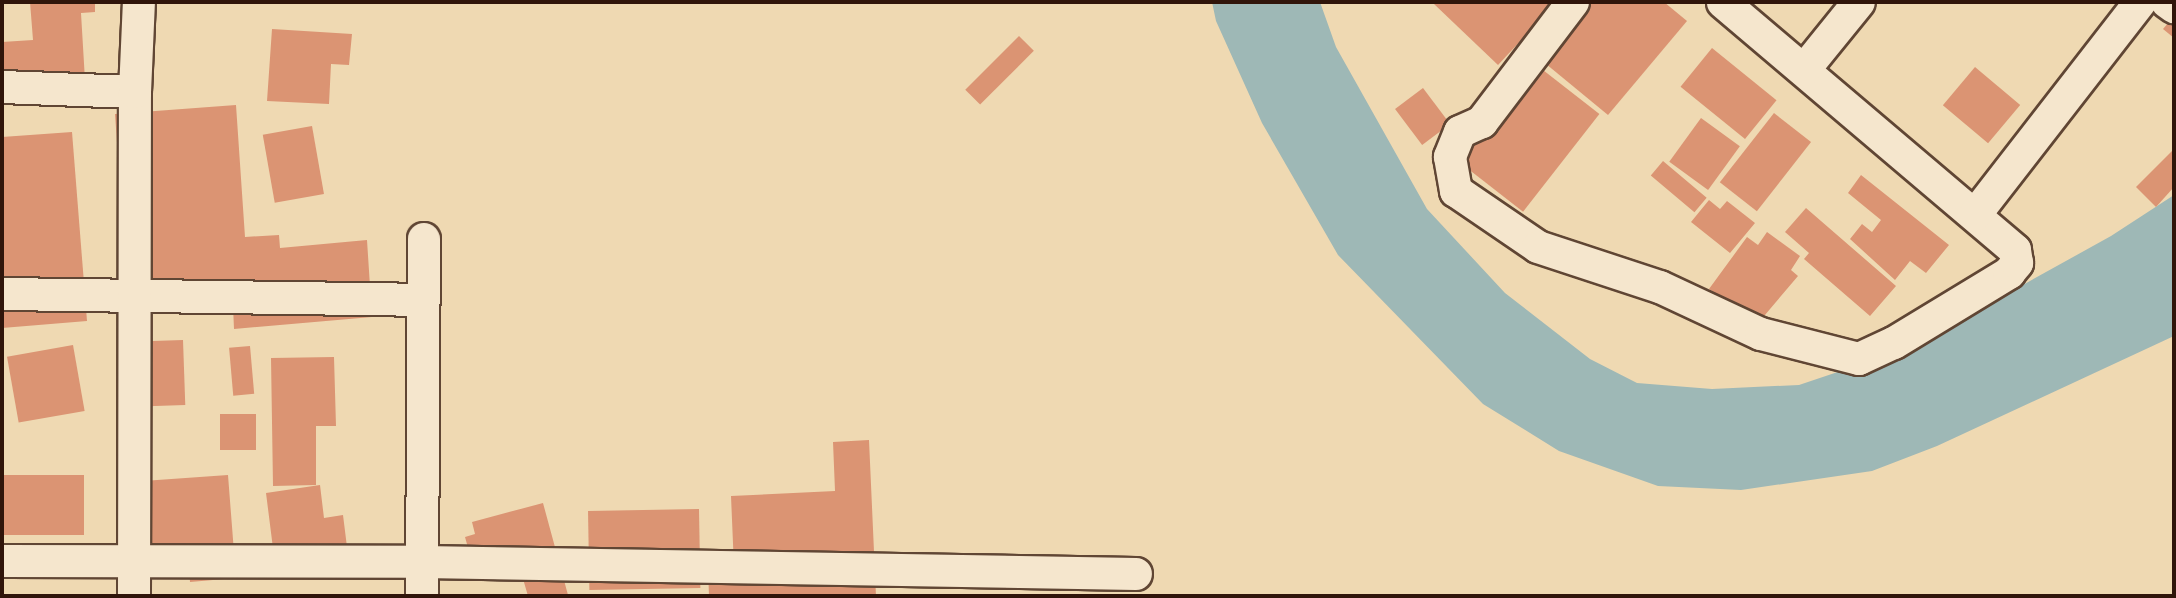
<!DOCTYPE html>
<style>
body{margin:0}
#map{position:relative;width:2176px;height:598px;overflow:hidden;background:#efd9b2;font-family:"IM FELL DW Pica",serif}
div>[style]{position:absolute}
.water>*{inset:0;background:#9eb8b6}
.building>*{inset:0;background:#db9473;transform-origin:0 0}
.roads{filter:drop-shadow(2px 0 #604634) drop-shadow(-2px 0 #604634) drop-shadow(0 2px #604634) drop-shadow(0 -2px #604634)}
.street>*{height:32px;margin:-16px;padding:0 16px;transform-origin:16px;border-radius:16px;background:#f5e6cd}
span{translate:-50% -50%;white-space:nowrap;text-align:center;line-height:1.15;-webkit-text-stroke:5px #f5e6cd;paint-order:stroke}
.frame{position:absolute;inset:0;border:4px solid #30150a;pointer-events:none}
</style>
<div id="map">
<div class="water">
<i style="clip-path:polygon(1212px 2px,1320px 2px,1336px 47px,1427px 209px,1505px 293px,1590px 359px,1637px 383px,1712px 389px,1799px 385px,1909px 348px,2111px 236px,2174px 195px,2174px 336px,1937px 446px,1872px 471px,1741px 490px,1658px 486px,1559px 451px,1483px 404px,1338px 255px,1262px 123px,1216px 21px)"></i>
</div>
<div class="building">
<i style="clip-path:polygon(30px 2px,95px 2px,95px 12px,81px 13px,86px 97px,2px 103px,2px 42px,33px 40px)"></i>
<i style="clip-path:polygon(1436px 2px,1557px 2px,1498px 65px,1434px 4px)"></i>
<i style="clip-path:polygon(1588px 2px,1664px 2px,1687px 21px,1608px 115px,1540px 59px)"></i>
<i style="clip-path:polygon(2174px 16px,2174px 38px,2163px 29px)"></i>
<i style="clip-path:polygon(272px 29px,352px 34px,349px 65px,331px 64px,329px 104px,267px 101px)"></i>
<i style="left:1019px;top:36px;width:21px;height:76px;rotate:45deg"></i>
<i style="left:1712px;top:48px;width:83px;height:50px;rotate:39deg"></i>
<i style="left:1534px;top:63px;width:83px;height:124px;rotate:38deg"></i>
<i style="left:1975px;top:67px;width:59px;height:50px;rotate:40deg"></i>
<i style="left:1423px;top:88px;width:45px;height:35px;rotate:53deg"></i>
<i style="clip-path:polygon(236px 105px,245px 237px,279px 235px,280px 248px,367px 240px,372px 317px,234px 329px,233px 306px,127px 286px,115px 114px)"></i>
<i style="left:1774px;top:113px;width:47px;height:88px;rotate:38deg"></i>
<i style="left:1701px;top:118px;width:48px;height:54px;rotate:36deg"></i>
<i style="left:312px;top:126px;width:69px;height:50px;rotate:80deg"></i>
<i style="clip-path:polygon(72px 132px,87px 321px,2px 328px,2px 137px)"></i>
<i style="clip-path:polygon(2174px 149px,2174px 187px,2156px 207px,2136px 187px)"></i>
<i style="left:1663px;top:161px;width:57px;height:19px;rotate:40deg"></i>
<i style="clip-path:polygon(1861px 175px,1949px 245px,1926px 273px,1910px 261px,1895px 280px,1850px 239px,1862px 224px,1872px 232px,1881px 220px,1848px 193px)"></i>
<i style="clip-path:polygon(1709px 200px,1720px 209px,1727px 201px,1755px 223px,1730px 253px,1691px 222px)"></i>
<i style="clip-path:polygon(1806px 208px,1896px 286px,1870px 316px,1804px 259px,1809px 253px,1785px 232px)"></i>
<i style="clip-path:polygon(1767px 232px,1800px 256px,1791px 270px,1798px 276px,1759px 322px,1709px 289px,1747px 237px,1758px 245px)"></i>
<i style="left:183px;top:340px;width:65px;height:53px;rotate:88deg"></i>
<i style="left:73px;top:345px;width:67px;height:67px;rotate:80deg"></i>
<i style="left:250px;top:346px;width:48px;height:21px;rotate:85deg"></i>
<i style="clip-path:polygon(334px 357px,336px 426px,316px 426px,316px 485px,273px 486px,271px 358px)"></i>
<i style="left:256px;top:414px;width:36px;height:36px;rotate:90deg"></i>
<i style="clip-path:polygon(869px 440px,876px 596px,709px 596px,708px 568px,734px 567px,731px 496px,835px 491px,833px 442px)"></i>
<i style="left:2px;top:475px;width:82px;height:60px"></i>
<i style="clip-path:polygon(228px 475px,236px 578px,190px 582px,189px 568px,135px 572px,129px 482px)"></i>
<i style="clip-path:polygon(320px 485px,324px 518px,343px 515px,349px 563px,276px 572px,266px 493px)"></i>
<i style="clip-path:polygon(543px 503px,568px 595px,564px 596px,528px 596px,521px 572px,472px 562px,465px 537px,475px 534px,472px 522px)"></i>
<i style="left:699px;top:509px;width:79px;height:111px;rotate:89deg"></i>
</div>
<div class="roads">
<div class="street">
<i style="left:1573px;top:2px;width:151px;rotate:127.2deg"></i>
<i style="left:1482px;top:122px;width:24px;rotate:156deg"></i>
<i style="left:1460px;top:132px;width:27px;rotate:112deg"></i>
<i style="left:1450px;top:157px;width:35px;rotate:80deg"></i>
<i style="left:1456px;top:191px;width:99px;rotate:34.3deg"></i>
<i style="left:1538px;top:247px;width:128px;rotate:18.2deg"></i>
<i style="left:1660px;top:287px;width:111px;rotate:25deg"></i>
<i style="left:1761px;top:334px;width:101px;rotate:14.3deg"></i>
<i style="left:1859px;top:359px;width:38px;rotate:-25deg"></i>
<i style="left:1894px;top:343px;width:135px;rotate:-31.3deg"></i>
<i style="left:2009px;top:273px;width:13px;rotate:-51deg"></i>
<i style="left:2017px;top:263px;width:13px;rotate:-99deg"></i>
<i style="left:2015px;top:250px;width:383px;rotate:-139.7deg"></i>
<i style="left:2167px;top:2px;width:9px;rotate:36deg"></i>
<i style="left:1804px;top:70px;width:87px;rotate:-51deg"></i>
<i style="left:2px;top:87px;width:133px;rotate:2.2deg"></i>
<i style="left:1975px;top:215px;width:269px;rotate:-52.2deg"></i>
<i style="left:2px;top:294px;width:421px;rotate:0.8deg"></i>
<i style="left:2px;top:561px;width:421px;rotate:0.1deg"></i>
<i style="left:423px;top:562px;width:713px;rotate:0.96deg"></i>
<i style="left:134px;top:596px;width:504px;rotate:-89.89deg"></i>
<i style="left:135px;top:92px;width:90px;rotate:-87.5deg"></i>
<i style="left:422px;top:596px;width:357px;rotate:-89.7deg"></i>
</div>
</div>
<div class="frame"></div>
</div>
